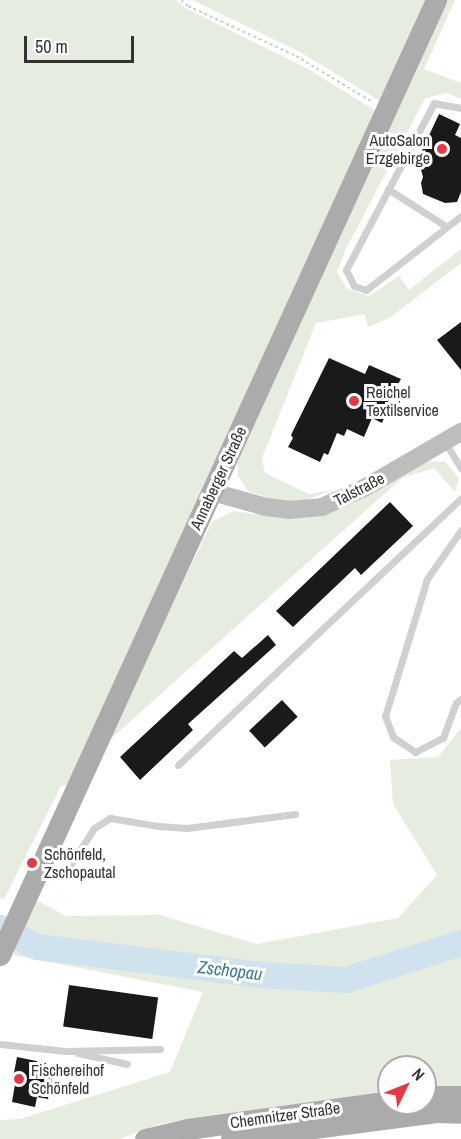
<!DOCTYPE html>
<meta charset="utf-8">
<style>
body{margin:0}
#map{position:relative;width:461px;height:1139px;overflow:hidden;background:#fff;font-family:"Archivo Narrow",sans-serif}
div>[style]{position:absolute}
.green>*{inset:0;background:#e6ecdf}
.river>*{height:26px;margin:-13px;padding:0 13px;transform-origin:13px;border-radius:13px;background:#cfe2ee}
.building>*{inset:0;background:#1a1a1a;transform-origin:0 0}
.path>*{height:2px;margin-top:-1px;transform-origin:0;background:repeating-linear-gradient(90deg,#cdcdcd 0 3px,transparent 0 6px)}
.lane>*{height:7px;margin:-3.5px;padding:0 3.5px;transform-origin:3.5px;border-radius:3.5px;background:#d0d0d0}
.secondary>*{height:18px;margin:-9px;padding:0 9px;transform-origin:9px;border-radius:9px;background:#bdbdbd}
.primary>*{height:21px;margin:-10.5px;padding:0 10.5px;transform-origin:10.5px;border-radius:10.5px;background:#ababab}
.dots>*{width:16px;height:16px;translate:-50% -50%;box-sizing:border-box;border:3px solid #fff;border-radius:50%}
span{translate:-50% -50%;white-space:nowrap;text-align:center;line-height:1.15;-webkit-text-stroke:6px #fff;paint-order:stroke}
.poi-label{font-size:16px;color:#333}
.right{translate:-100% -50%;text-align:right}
.left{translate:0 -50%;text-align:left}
.street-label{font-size:16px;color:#333}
.water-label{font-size:18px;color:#3f7597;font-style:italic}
.north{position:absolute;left:377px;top:1055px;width:60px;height:60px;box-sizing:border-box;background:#fff;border:2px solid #adadad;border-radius:50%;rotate:47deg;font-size:16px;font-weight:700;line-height:24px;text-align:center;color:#333}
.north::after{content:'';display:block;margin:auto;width:21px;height:27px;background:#e63946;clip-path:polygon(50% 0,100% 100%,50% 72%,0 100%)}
.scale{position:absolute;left:24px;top:36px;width:110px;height:27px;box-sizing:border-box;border:3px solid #333;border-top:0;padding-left:8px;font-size:18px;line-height:21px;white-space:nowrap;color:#333;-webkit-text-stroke:4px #fff;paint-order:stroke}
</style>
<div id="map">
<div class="green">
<i style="clip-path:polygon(0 0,176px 0,187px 9px,308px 69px,376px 111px,68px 785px,61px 786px,4px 899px,0 898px)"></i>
<i style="clip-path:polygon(192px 0,427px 0,380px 101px,302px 53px)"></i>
<i style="clip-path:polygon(446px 0,455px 0,424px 69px,461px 83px,461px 99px,447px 93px,425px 98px,346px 249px,337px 272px,347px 289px,369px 296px,399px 276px,409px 290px,461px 249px,461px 263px,391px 317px,368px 327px,365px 314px,316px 323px,262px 458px,265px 473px,309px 494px,333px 490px,309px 499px,282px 503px,248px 491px,238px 476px,237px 460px)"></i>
<i style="clip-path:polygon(423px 461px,445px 462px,459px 478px,455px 492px,434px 468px,402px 478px,104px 745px,212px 522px,233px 511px,276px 517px,305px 518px,349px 505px)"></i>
<i style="clip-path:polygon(461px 728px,461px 1086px,425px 1086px,425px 1067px,389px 1067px,389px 1091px,158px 1124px,120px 1139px,0 1139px,0 1120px,20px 1119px,170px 1072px,203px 992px,13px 955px,36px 900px,66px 916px,160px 915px,257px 944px,398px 918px,437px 875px,393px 804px,390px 760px,438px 757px)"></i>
</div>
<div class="river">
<i style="left:0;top:928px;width:42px;rotate:27.2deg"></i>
<i style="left:37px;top:947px;width:226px;rotate:7.1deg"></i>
<i style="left:261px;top:975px;width:85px;rotate:3.4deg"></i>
<i style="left:346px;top:980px;width:121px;rotate:-17.8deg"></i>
</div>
<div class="building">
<i style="clip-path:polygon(439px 114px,460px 124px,455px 135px,461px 138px,461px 192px,457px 202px,445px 203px,423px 194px,421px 183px,423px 177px,418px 159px)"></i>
<i style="clip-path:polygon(461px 322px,461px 370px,437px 340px)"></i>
<i style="clip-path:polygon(329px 358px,365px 374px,369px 365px,401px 379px,397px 386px,405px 390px,394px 415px,387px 411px,382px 423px,372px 418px,364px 437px,347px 429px,344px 436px,337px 433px,328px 455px,324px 453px,320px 462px,288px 447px,293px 438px,291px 435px)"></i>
<i style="clip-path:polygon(390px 502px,413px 526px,361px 575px,355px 568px,293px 627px,276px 611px)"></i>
<i style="clip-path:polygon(268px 635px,276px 645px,188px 724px,193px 730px,140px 780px,120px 757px,234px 651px,242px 658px)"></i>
<i style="left:282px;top:700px;width:23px;height:45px;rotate:47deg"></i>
<i style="left:69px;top:985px;width:90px;height:42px;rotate:8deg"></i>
<i style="clip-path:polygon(17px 1057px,46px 1063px,43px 1077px,52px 1079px,48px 1099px,37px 1097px,35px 1107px,12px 1102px,15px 1084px,12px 1083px)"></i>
</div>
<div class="path">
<i style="left:181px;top:0;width:9px;rotate:41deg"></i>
<i style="left:188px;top:6px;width:119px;rotate:24.8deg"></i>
<i style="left:296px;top:56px;width:87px;rotate:31deg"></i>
</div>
<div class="lane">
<i style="left:461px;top:108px;width:27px;rotate:-170deg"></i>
<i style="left:434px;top:103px;width:189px;rotate:117.8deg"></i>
<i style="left:346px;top:270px;width:18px;rotate:63deg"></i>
<i style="left:354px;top:286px;width:13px;rotate:18deg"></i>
<i style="left:366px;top:290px;width:120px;rotate:-37.9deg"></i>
<i style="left:388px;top:189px;width:70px;rotate:32.8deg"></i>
<i style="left:445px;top:442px;width:31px;rotate:59deg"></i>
<i style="left:461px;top:530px;width:60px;rotate:124.8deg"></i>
<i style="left:427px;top:579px;width:143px;rotate:107deg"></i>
<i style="left:385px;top:716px;width:22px;rotate:69deg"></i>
<i style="left:393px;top:737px;width:27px;rotate:34deg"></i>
<i style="left:415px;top:752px;width:31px;rotate:-27deg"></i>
<i style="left:443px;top:738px;width:37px;rotate:-70deg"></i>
<i style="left:456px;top:703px;width:6px;rotate:-39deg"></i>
<i style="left:178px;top:765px;width:389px;rotate:-43.3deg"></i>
<i style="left:41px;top:873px;width:16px;rotate:4deg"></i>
<i style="left:57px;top:874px;width:14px;rotate:-30deg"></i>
<i style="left:69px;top:867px;width:46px;rotate:-57.3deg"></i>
<i style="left:94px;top:828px;width:19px;rotate:-32deg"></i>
<i style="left:110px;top:818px;width:49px;rotate:9.5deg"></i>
<i style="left:158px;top:826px;width:29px;rotate:4deg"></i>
<i style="left:187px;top:828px;width:109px;rotate:-7.4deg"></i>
<i style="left:0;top:1044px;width:66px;rotate:6.1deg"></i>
<i style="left:66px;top:1051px;width:94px;rotate:-1.2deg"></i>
<i style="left:78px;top:1053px;width:50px;rotate:12.7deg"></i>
</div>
<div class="secondary">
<i style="left:212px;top:492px;width:56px;rotate:15.5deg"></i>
<i style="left:266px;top:507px;width:23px;rotate:7deg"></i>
<i style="left:289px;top:510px;width:33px;rotate:-5deg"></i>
<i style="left:322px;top:507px;width:48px;rotate:-24.4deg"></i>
<i style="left:366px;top:487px;width:110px;rotate:-30.1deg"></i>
</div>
<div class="primary">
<i style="left:0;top:955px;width:1050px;rotate:-65.46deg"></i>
<i style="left:425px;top:1096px;width:36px"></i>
<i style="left:145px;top:1139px;width:44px;rotate:-13.1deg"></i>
<i style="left:188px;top:1129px;width:203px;rotate:-7.9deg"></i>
<i style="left:231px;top:1139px;width:207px;rotate:-7.5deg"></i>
<i style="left:436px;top:1112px;width:25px;rotate:2deg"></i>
</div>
<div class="dots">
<i style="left:442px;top:149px;background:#e63946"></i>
<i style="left:354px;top:401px;background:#e63946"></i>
<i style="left:32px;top:863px;background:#e63946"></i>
<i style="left:19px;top:1079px;background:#e63946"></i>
</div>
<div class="poi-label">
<span class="right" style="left:430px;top:149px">AutoSalon<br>Erzgebirge</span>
<span class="left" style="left:366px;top:401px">Reichel<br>Textilservice</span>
<span class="left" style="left:44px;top:863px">Schönfeld,<br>Zschopautal</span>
<span class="left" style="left:31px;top:1079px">Fischereihof<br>Schönfeld</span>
</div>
<div class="street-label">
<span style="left:218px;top:478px;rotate:-65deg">Annaberger Straße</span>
<span style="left:359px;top:489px;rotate:-27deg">Talstraße</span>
<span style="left:285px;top:1115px;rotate:-8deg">Chemnitzer Straße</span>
</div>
<div class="water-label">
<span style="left:230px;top:971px;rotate:7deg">Zschopau</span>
</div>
<div class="north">N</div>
<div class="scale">50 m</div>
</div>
